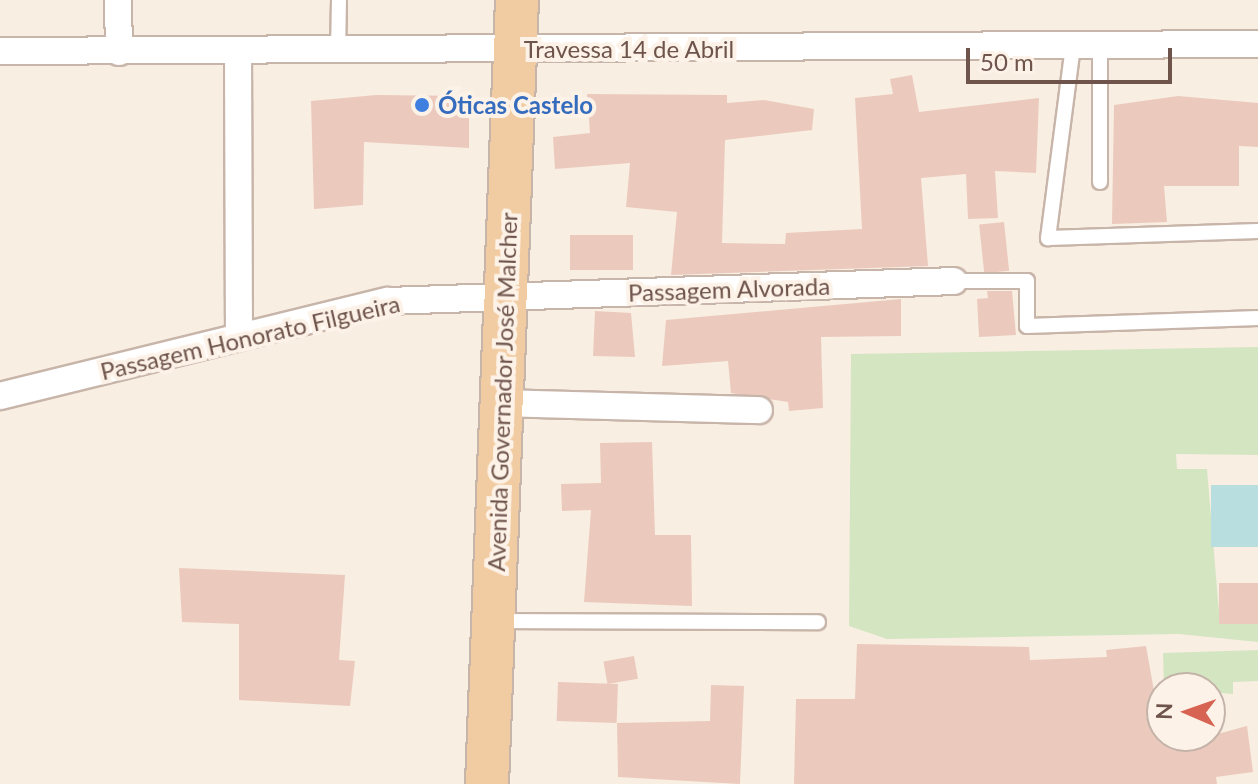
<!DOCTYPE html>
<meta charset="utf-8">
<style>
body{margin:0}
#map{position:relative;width:1258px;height:784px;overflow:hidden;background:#f9eee2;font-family:Lato,sans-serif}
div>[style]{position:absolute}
.green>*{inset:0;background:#d4e5c2}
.water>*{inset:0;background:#b9dee0;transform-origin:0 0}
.building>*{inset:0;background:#ebcabd;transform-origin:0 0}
.roads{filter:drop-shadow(2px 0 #c8b5aa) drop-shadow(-2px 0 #c8b5aa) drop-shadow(0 2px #c8b5aa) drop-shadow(0 -2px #c8b5aa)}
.lane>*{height:14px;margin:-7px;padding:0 7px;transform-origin:7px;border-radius:7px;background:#fff}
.street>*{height:26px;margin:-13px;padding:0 13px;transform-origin:13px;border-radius:13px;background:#fff}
.primary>*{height:42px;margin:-21px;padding:0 21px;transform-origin:21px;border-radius:21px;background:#f1cba1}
.dots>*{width:22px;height:22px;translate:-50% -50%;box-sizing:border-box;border:4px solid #fdf2e7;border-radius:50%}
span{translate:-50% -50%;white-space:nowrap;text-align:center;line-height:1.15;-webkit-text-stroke:8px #fdf2e7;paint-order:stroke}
.street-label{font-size:24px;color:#6e544b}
.shop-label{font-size:24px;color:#366cbe;font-weight:700}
.left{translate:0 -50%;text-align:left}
.north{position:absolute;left:1146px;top:672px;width:80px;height:80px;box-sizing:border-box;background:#fdf2e7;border:2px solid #c4b3a9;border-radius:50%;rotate:272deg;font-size:22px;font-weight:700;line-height:32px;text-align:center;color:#6e544b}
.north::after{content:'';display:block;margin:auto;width:28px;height:36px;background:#d76353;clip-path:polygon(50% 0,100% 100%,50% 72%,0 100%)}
.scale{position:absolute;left:966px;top:48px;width:206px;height:36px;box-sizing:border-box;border:4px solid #6e544b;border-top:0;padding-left:10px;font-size:24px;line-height:28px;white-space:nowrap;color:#6e544b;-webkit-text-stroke:6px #fdf2e7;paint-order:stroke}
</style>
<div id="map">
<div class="green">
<i style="clip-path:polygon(1258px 347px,1258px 455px,1176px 454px,1177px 469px,1207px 469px,1220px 624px,1258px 624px,1258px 642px,1179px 634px,887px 639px,849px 626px,851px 354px)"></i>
<i style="clip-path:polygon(1258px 650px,1258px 681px,1233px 682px,1233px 694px,1164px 688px,1163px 653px)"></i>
</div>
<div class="water">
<i style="left:1258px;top:485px;width:62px;height:47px;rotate:90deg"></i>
</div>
<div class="building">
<i style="clip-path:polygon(912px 75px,919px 112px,1039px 98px,1036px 173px,995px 171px,998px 218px,968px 219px,966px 174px,921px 178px,928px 266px,671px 275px,677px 212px,626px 207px,630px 163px,555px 169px,553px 137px,590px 133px,587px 94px,727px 95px,727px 103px,764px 100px,814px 109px,812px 130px,725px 140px,722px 243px,785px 244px,786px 233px,862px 229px,855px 98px,893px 94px,890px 79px)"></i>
<i style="clip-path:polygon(376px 95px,469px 96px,469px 148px,364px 142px,363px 205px,314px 209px,311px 101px)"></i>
<i style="clip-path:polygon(1178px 96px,1258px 103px,1258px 147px,1239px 146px,1239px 186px,1164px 186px,1167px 222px,1112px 224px,1114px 105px)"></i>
<i style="left:1004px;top:222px;width:49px;height:25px;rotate:84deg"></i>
<i style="left:633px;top:235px;width:35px;height:63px;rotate:90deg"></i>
<i style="clip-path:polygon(987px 291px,1012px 291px,1016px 335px,979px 337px,977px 299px,988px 298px)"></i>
<i style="clip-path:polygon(901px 299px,901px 336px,821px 337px,823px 408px,789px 411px,788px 402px,731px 393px,728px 361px,662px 366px,666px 320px)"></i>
<i style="clip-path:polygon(595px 311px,631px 313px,635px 357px,593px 356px)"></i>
<i style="clip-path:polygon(652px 442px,655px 535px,691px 535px,692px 606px,584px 602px,591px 510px,562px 511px,561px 484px,601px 483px,600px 443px)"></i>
<i style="clip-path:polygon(179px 568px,345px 575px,339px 660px,355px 661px,350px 706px,239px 700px,239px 624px,182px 622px)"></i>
<i style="left:1258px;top:583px;width:41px;height:39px;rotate:90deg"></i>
<i style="clip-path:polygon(857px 644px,1029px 647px,1030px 660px,1107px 657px,1106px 650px,1146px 646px,1162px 736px,1210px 736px,1247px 726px,1253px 772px,1216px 777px,1217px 784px,794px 784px,796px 699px,855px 699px)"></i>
<i style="left:634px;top:656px;width:23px;height:31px;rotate:80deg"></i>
<i style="left:558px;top:682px;width:60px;height:39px;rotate:2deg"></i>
<i style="clip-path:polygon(711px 685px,744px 686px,740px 784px,618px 777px,617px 723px,710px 721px)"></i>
</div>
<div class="roads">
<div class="lane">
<i style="left:1073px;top:46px;width:194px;rotate:97.4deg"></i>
<i style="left:1048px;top:238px;width:210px;rotate:-1.9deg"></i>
<i style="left:338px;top:52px;width:52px;rotate:-88.9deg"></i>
<i style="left:1100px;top:182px;width:137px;rotate:-90deg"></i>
<i style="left:954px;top:281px;width:73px"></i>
<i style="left:1027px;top:281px;width:45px;rotate:90deg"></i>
<i style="left:1027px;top:326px;width:231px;rotate:-2deg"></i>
<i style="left:495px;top:621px;width:323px;rotate:0.2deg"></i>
</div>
<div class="street">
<i style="left:118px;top:0;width:52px;rotate:88.9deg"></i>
<i style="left:0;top:51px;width:1258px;rotate:-0.32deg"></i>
<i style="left:238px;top:53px;width:281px;rotate:89.8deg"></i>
<i style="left:0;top:396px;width:399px;rotate:-13.8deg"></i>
<i style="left:388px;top:301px;width:566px;rotate:-2.02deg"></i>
<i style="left:503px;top:403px;width:256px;rotate:1.6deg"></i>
</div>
<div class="primary">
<i style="left:487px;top:784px;width:785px;rotate:-87.81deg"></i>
</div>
</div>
<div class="dots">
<i style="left:422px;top:105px;background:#3f7fe0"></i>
</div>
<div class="street-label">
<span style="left:629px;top:49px">Travessa 14 de Abril</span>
<span style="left:729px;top:289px;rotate:-2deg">Passagem Alvorada</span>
<span style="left:250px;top:337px;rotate:-13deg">Passagem Honorato Filgueira</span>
<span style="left:502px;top:392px;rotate:-88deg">Avenida Governador José Malcher</span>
</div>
<div class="shop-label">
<span class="left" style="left:438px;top:105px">Óticas Castelo</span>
</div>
<div class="north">N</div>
<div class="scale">50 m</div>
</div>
